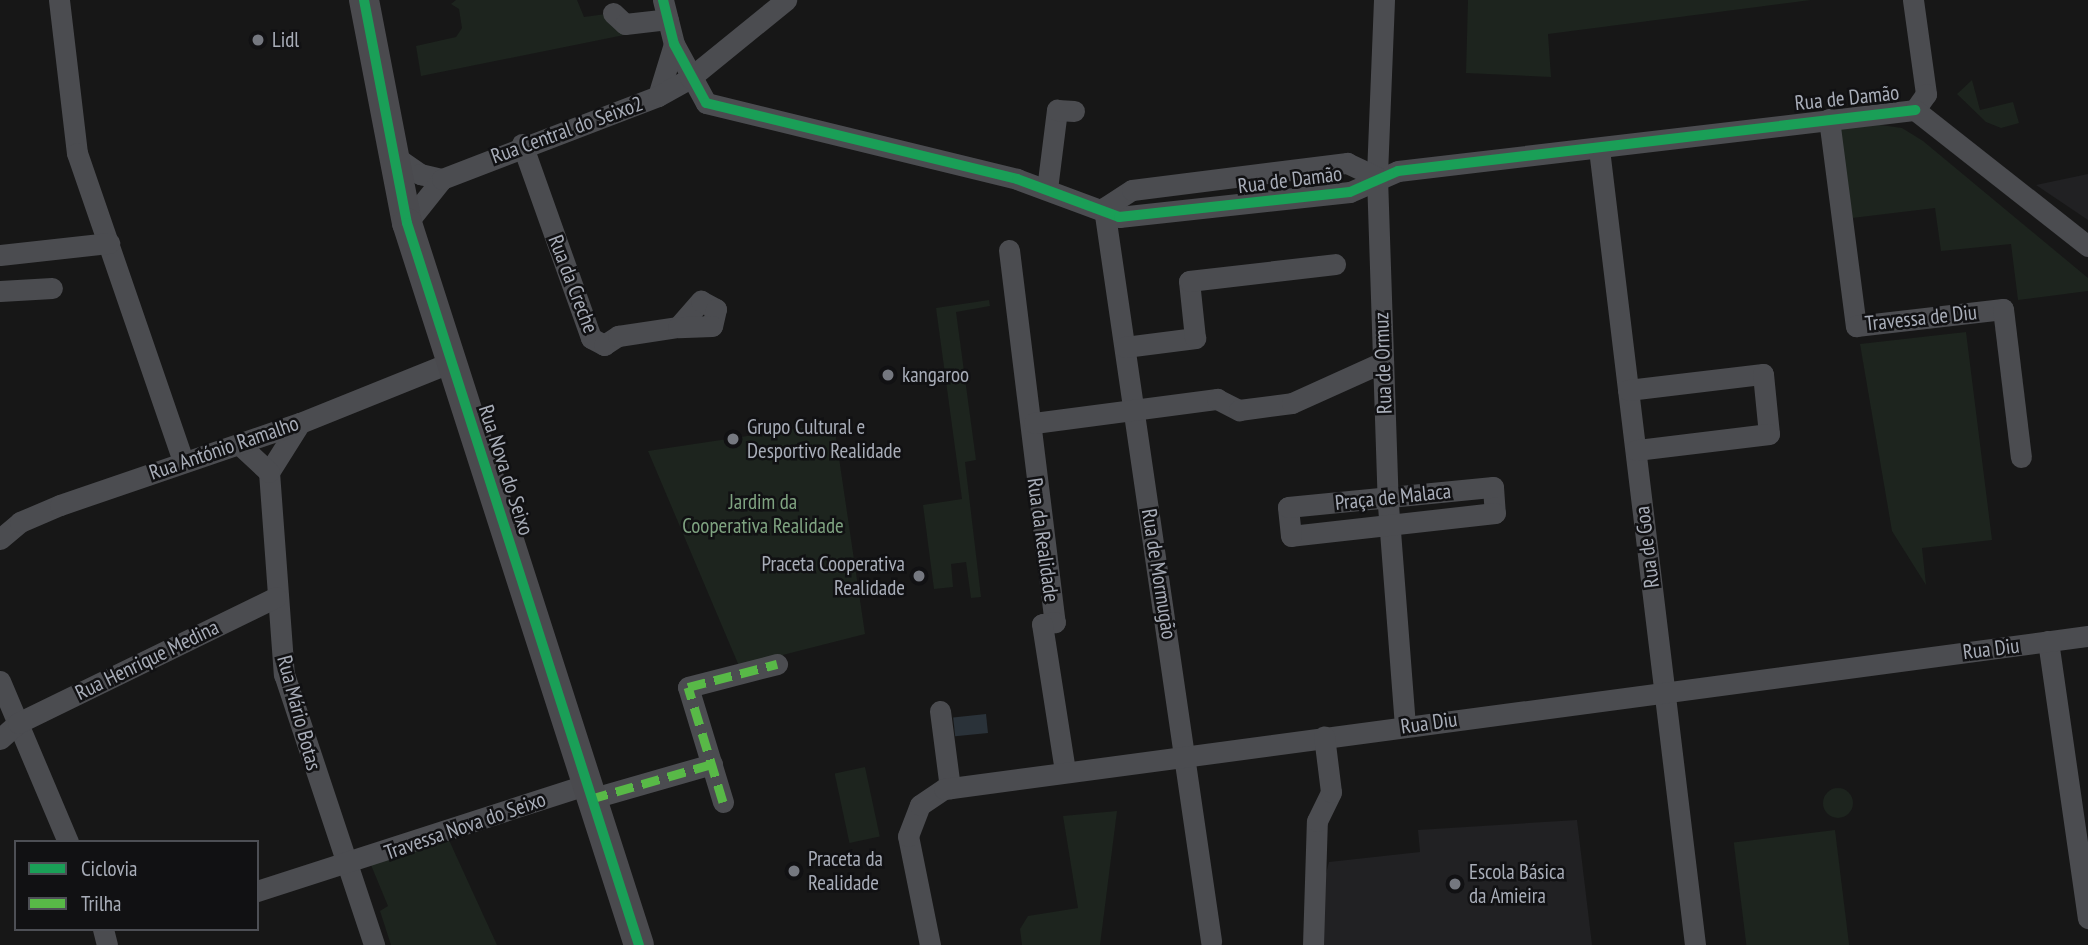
<!DOCTYPE html>
<meta charset="utf-8">
<style>
body{margin:0}
#map{position:relative;width:2088px;height:945px;overflow:hidden;background:#171717;font-family:"PT Sans Narrow",sans-serif}
div>[style]{position:absolute}
.built>*{inset:0;background:#212123}
.green>*{inset:0;background:#1d241e;transform-origin:0 0}
.round{border-radius:50%}
.water>*{inset:0;background:#2a3239;transform-origin:0 0}
.minor>*{height:21px;margin:-10.5px;padding:0 10.5px;transform-origin:10.5px;border-radius:10.5px;background:#4b4c50}
.secondary>*{height:30px;margin:-15px;padding:0 15px;transform-origin:15px;border-radius:15px;background:#4a4a4e}
.quiet>*{height:9px;margin-top:-4.5px;transform-origin:0;background:repeating-linear-gradient(90deg,#58b947 0 18px,transparent 0 27px)}
.cycleway>*{height:10px;margin:-5px;padding:0 5px;transform-origin:5px;border-radius:5px;background:#1a9f57}
.dots>*{width:19px;height:19px;translate:-50% -50%;box-sizing:border-box;border:4px solid #111113;border-radius:50%}
span{translate:-50% -50%;white-space:nowrap;text-align:center;line-height:1.15;-webkit-text-stroke:5px #111113;paint-order:stroke}
.poi-label{font-size:21px;color:#a8adb8}
.left{translate:0 -50%;text-align:left}
.right{translate:-100% -50%;text-align:right}
.street-label{font-size:21px;color:#a8adb8}
.park-label{font-size:21px;color:#7fa381}
.legend{position:absolute;left:14px;top:840px;width:245px;height:91px;box-sizing:border-box;background:#111113;border:2px solid #4d4f55;margin:0;padding:9px 12px;list-style:none;font-size:21px;color:#a8adb8}
.legend li{display:flex;align-items:center;gap:14px;height:35px}
.legend b{width:35px;border:2px solid #4d4f55}
</style>
<div id="map">
<div class="built">
<i style="clip-path:polygon(2088px 174px,2088px 220px,2036px 185px)"></i>
<i style="clip-path:polygon(1577px 820px,1592px 945px,1321px 945px,1322px 889px,1329px 862px,1420px 852px,1418px 830px)"></i>
</div>
<div class="green">
<i style="clip-path:polygon(456px 0,577px 0,584px 17px,606px 14px,634px 33px,421px 76px,416px 46px,456px 37px,462px 28px,459px 9px,451px 4px)"></i>
<i style="clip-path:polygon(1468px 0,1811px 0,1548px 34px,1551px 77px,1466px 73px)"></i>
<i style="clip-path:polygon(1972px 80px,1980px 110px,2013px 102px,2019px 123px,2001px 128px,1986px 122px,1957px 94px)"></i>
<i style="clip-path:polygon(1873px 124px,1902px 128px,1923px 141px,2088px 278px,2088px 291px,2018px 300px,2011px 244px,1941px 251px,1935px 208px,1852px 218px,1840px 128px)"></i>
<i style="clip-path:polygon(989px 300px,990px 306px,956px 312px,976px 460px,965px 462px,981px 597px,971px 598px,966px 562px,951px 564px,953px 587px,934px 589px,923px 505px,962px 499px,936px 308px)"></i>
<i style="clip-path:polygon(1966px 332px,1992px 540px,1922px 548px,1926px 585px,1892px 531px,1860px 344px)"></i>
<i style="clip-path:polygon(808px 427px,809px 434px,835px 431px,865px 634px,739px 666px,648px 451px)"></i>
<i style="left:865px;top:767px;width:71px;height:31px;rotate:78deg"></i>
<i class="round" style="left:1823px;top:788px;width:30px;height:30px"></i>
<i style="clip-path:polygon(1117px 811px,1100px 945px,1022px 945px,1020px 929px,1028px 916px,1078px 908px,1063px 816px)"></i>
<i style="left:1835px;top:830px;width:116px;height:102px;rotate:83deg"></i>
<i style="clip-path:polygon(448px 838px,497px 945px,391px 945px,380px 911px,388px 906px,371px 865px)"></i>
</div>
<div class="water">
<i style="left:986px;top:714px;width:19px;height:33px;rotate:84deg"></i>
</div>
<div class="minor">
<i style="left:59px;top:0;width:154px;rotate:83.3deg"></i>
<i style="left:77px;top:153px;width:326px;rotate:71deg"></i>
<i style="left:663px;top:0;width:45px;rotate:76deg"></i>
<i style="left:674px;top:44px;width:67px;rotate:61.5deg"></i>
<i style="left:706px;top:103px;width:320px;rotate:13.7deg"></i>
<i style="left:1017px;top:179px;width:109px;rotate:20.4deg"></i>
<i style="left:1119px;top:217px;width:232px;rotate:-6.2deg"></i>
<i style="left:1350px;top:192px;width:52px;rotate:-23.6deg"></i>
<i style="left:1398px;top:171px;width:521px;rotate:-6.73deg"></i>
<i style="left:1384px;top:0;width:177px;rotate:92.3deg"></i>
<i style="left:1377px;top:177px;width:328px;rotate:88.1deg"></i>
<i style="left:1388px;top:505px;width:222px;rotate:85.6deg"></i>
<i style="left:1913px;top:0;width:95px;rotate:82.1deg"></i>
<i style="left:1926px;top:94px;width:19px;rotate:125deg"></i>
<i style="left:613px;top:13px;width:16px;rotate:43deg"></i>
<i style="left:625px;top:24px;width:43px;rotate:-6.6deg"></i>
<i style="left:658px;top:96px;width:54px;rotate:-72.9deg"></i>
<i style="left:1915px;top:110px;width:220px;rotate:38.2deg"></i>
<i style="left:1829px;top:119px;width:209px;rotate:82.6deg"></i>
<i style="left:1856px;top:326px;width:148px;rotate:-6.6deg"></i>
<i style="left:2003px;top:309px;width:149px;rotate:83.1deg"></i>
<i style="left:522px;top:144px;width:206px;rotate:70.4deg"></i>
<i style="left:591px;top:338px;width:15px;rotate:28deg"></i>
<i style="left:604px;top:345px;width:17px;rotate:-33deg"></i>
<i style="left:618px;top:336px;width:61px;rotate:-8.5deg"></i>
<i style="left:678px;top:327px;width:35px;rotate:-49deg"></i>
<i style="left:701px;top:301px;width:17px;rotate:28deg"></i>
<i style="left:716px;top:309px;width:17px;rotate:103deg"></i>
<i style="left:712px;top:326px;width:34px;rotate:178deg"></i>
<i style="left:1599px;top:149px;width:802px;rotate:83.12deg"></i>
<i style="left:390px;top:153px;width:37px;rotate:35deg"></i>
<i style="left:420px;top:174px;width:23px;rotate:13deg"></i>
<i style="left:1047px;top:189px;width:80px;rotate:-82.8deg"></i>
<i style="left:1057px;top:110px;width:17px;rotate:3deg"></i>
<i style="left:1104px;top:208px;width:741px;rotate:81.69deg"></i>
<i style="left:1104px;top:208px;width:33px;rotate:-33deg"></i>
<i style="left:1132px;top:190px;width:217px;rotate:-7.2deg"></i>
<i style="left:1347px;top:163px;width:33px;rotate:25deg"></i>
<i style="left:407px;top:223px;width:56px;rotate:-51.5deg"></i>
<i style="left:442px;top:179px;width:231px;rotate:-21deg"></i>
<i style="left:658px;top:96px;width:37px;rotate:-29deg"></i>
<i style="left:690px;top:78px;width:124px;rotate:-39.1deg"></i>
<i style="left:1009px;top:250px;width:375px;rotate:83deg"></i>
<i style="left:1055px;top:622px;width:13px;rotate:171deg"></i>
<i style="left:1042px;top:624px;width:149px;rotate:81.1deg"></i>
<i style="left:0;top:255px;width:110px;rotate:-6.3deg"></i>
<i style="left:0;top:291px;width:52px;rotate:-3.3deg"></i>
<i style="left:1125px;top:347px;width:71px;rotate:-7.3deg"></i>
<i style="left:1195px;top:338px;width:57px;rotate:-96deg"></i>
<i style="left:1189px;top:281px;width:147px;rotate:-6.6deg"></i>
<i style="left:1628px;top:390px;width:136px;rotate:-6.8deg"></i>
<i style="left:1763px;top:374px;width:60px;rotate:84.3deg"></i>
<i style="left:1769px;top:434px;width:134px;rotate:173.1deg"></i>
<i style="left:300px;top:423px;width:58px;rotate:122.3deg"></i>
<i style="left:269px;top:472px;width:203px;rotate:85.8deg"></i>
<i style="left:284px;top:674px;width:286px;rotate:71.6deg"></i>
<i style="left:1034px;top:423px;width:185px;rotate:-7.5deg"></i>
<i style="left:1217px;top:399px;width:25px;rotate:27deg"></i>
<i style="left:1239px;top:410px;width:53px;rotate:-7.5deg"></i>
<i style="left:1292px;top:403px;width:100px;rotate:-24.3deg"></i>
<i style="left:239px;top:444px;width:41px;rotate:43deg"></i>
<i style="left:1493px;top:487px;width:26px;rotate:86deg"></i>
<i style="left:1495px;top:513px;width:205px;rotate:173.6deg"></i>
<i style="left:1291px;top:536px;width:29px;rotate:-96deg"></i>
<i style="left:1288px;top:507px;width:206px;rotate:-5.6deg"></i>
<i style="left:0;top:539px;width:26px;rotate:-40deg"></i>
<i style="left:20px;top:522px;width:43px;rotate:-23deg"></i>
<i style="left:60px;top:505px;width:254px;rotate:-18.9deg"></i>
<i style="left:300px;top:423px;width:164px;rotate:-21.9deg"></i>
<i style="left:2048px;top:641px;width:280px;rotate:81.8deg"></i>
<i style="left:0;top:681px;width:175px;rotate:67.1deg"></i>
<i style="left:940px;top:711px;width:78px;rotate:82.6deg"></i>
<i style="left:0;top:739px;width:24px;rotate:-42deg"></i>
<i style="left:18px;top:723px;width:287px;rotate:-26deg"></i>
<i style="left:590px;top:799px;width:127px;rotate:-16deg"></i>
<i style="left:723px;top:802px;width:120px;rotate:-106.9deg"></i>
<i style="left:688px;top:687px;width:92px;rotate:-14.5deg"></i>
<i style="left:257px;top:891px;width:345px;rotate:-17.9deg"></i>
<i style="left:103px;top:929px;width:16px;rotate:76deg"></i>
<i style="left:930px;top:945px;width:111px;rotate:-101.4deg"></i>
<i style="left:908px;top:836px;width:33px;rotate:-69deg"></i>
<i style="left:920px;top:805px;width:29px;rotate:-34deg"></i>
<i style="left:944px;top:789px;width:1154px;rotate:-7.62deg"></i>
<i style="left:1313px;top:945px;width:124px;rotate:-88.2deg"></i>
<i style="left:1317px;top:821px;width:32px;rotate:-64deg"></i>
<i style="left:1331px;top:792px;width:56px;rotate:-97.1deg"></i>
</div>
<div class="secondary">
<i style="left:364px;top:0;width:227px;rotate:79.1deg"></i>
<i style="left:407px;top:223px;width:758px;rotate:72.19deg"></i>
</div>
<div class="quiet">
<i style="left:590px;top:799px;width:127px;rotate:-16deg"></i>
<i style="left:723px;top:802px;width:120px;rotate:-106.9deg"></i>
<i style="left:688px;top:687px;width:92px;rotate:-14.5deg"></i>
</div>
<div class="cycleway">
<i style="left:364px;top:0;width:227px;rotate:79.1deg"></i>
<i style="left:407px;top:223px;width:758px;rotate:72.19deg"></i>
<i style="left:663px;top:0;width:45px;rotate:76deg"></i>
<i style="left:674px;top:44px;width:67px;rotate:61.5deg"></i>
<i style="left:706px;top:103px;width:320px;rotate:13.7deg"></i>
<i style="left:1017px;top:179px;width:109px;rotate:20.4deg"></i>
<i style="left:1119px;top:217px;width:232px;rotate:-6.2deg"></i>
<i style="left:1350px;top:192px;width:52px;rotate:-23.6deg"></i>
<i style="left:1398px;top:171px;width:521px;rotate:-6.73deg"></i>
</div>
<div class="dots">
<i style="left:258px;top:40px;background:#757880"></i>
<i style="left:888px;top:375px;background:#757880"></i>
<i style="left:733px;top:439px;background:#757880"></i>
<i style="left:919px;top:576px;background:#757880"></i>
<i style="left:794px;top:871px;background:#757880"></i>
<i style="left:1455px;top:884px;background:#757880"></i>
</div>
<div class="poi-label">
<span class="left" style="left:272px;top:40px">Lidl</span>
<span class="left" style="left:902px;top:375px">kangaroo</span>
<span class="left" style="left:747px;top:439px">Grupo Cultural e<br>Desportivo Realidade</span>
<span class="right" style="left:905px;top:576px">Praceta Cooperativa<br>Realidade</span>
<span class="left" style="left:808px;top:871px">Praceta da<br>Realidade</span>
<span class="left" style="left:1469px;top:884px">Escola Básica<br>da Amieira</span>
</div>
<div class="street-label">
<span style="left:1847px;top:98px;rotate:-6deg">Rua de Damão</span>
<span style="left:567px;top:130px;rotate:-20deg">Rua Central do Seixo2</span>
<span style="left:1290px;top:180px;rotate:-7deg">Rua de Damão</span>
<span style="left:573px;top:284px;rotate:69deg">Rua da Creche</span>
<span style="left:1921px;top:318px;rotate:-6deg">Travessa de Diu</span>
<span style="left:1383px;top:363px;rotate:-92deg">Rua de Ormuz</span>
<span style="left:224px;top:448px;rotate:-19deg">Rua António Ramalho</span>
<span style="left:506px;top:470px;rotate:72deg">Rua Nova do Seixo</span>
<span style="left:1393px;top:497px;rotate:-6deg">Praça de Malaca</span>
<span style="left:1043px;top:540px;rotate:82deg">Rua da Realidade</span>
<span style="left:1647px;top:547px;rotate:-97deg">Rua de Goa</span>
<span style="left:1159px;top:574px;rotate:81deg">Rua de Mormugão</span>
<span style="left:1991px;top:649px;rotate:-7deg">Rua Diu</span>
<span style="left:147px;top:660px;rotate:-26deg">Rua Henrique Medina</span>
<span style="left:299px;top:713px;rotate:75deg">Rua Mário Botas</span>
<span style="left:1429px;top:723px;rotate:-8deg">Rua Diu</span>
<span style="left:465px;top:826px;rotate:-19deg">Travessa Nova do Seixo</span>
</div>
<div class="park-label">
<span style="left:763px;top:514px">Jardim da<br>Cooperativa Realidade</span>
</div>
<ul class="legend">
<li><b style="height:9px;background:#1a9f57"></b>Ciclovia</li>
<li><b style="height:9px;background:#58b947"></b>Trilha</li>
</ul>
</div>
